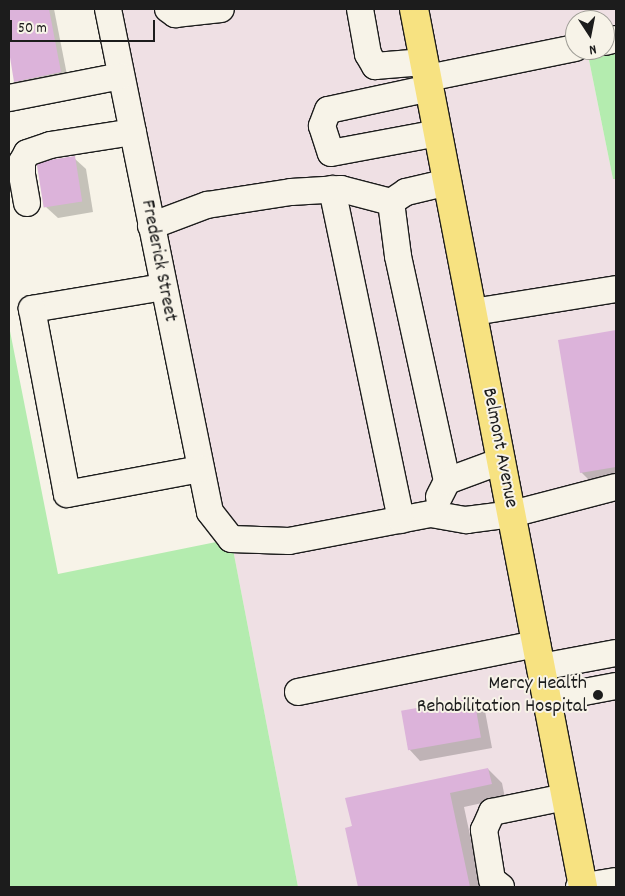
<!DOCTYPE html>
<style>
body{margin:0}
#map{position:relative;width:625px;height:896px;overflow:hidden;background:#f7f3e8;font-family:Dekko,sans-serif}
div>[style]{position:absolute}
.built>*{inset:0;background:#efe0e4}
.green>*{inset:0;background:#b4ecaf}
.shadow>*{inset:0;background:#0003}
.building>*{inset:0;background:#dcb3da;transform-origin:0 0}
.roads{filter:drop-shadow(1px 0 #1c1c1c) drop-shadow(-1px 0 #1c1c1c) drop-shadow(0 1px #1c1c1c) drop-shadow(0 -1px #1c1c1c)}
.minor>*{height:26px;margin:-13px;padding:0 13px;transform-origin:13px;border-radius:13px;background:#f7f3e8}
.major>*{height:28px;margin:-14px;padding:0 14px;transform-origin:14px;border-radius:14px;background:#f7e281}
.dots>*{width:14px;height:14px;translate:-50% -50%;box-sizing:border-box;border:2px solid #f7f3e8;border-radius:50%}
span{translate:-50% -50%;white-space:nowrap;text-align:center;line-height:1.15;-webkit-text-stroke:4px #f7f3e8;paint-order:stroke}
.street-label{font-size:20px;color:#1c1c1c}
.poi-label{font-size:20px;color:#1c1c1c}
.right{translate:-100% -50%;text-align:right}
.frame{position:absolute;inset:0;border:10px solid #1c1c1c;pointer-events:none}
.north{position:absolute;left:565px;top:10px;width:50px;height:50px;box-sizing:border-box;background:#f7f3e8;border:1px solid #9f9d96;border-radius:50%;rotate:169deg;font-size:14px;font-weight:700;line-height:20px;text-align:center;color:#1c1c1c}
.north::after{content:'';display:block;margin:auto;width:18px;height:22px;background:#1c1c1c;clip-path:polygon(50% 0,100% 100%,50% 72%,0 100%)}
.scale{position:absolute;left:10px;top:20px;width:145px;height:22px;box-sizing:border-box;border:2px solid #1c1c1c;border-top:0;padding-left:6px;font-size:15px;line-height:18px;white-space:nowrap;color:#1c1c1c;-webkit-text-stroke:4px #f7f3e8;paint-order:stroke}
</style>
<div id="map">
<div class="built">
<i style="clip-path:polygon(108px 9px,616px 9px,616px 39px,605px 42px,605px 20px,575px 20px,575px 50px,587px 50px,613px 179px,616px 179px,616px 887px,298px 887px,231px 539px,210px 512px)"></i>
</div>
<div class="green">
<i style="clip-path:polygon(616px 39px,616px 179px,613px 179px,587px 50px,605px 50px)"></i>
<i style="clip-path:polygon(9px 326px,58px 574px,231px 539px,298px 887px,9px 887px)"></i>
</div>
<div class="shadow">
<i style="clip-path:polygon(9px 9px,54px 9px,68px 80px,23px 89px,15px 81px,9px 47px)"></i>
<i style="clip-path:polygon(74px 158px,86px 169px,93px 212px,58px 218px,46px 207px)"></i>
<i style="clip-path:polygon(616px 331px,616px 482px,595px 486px,581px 472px,559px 341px)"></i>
<i style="clip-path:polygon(473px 699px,485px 711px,492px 748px,420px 761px,409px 749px)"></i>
<i style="clip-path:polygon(488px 769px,502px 783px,505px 798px,464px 807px,481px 887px,359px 887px,346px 829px)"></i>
</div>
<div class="building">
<i style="clip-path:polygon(9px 9px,49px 9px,61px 72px,14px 82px,9px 51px)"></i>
<i style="left:75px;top:156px;width:46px;height:39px;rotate:81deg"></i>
<i style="clip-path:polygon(616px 330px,616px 467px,580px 473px,558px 340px)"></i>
<i style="left:474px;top:698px;width:40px;height:74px;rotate:80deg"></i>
<i style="clip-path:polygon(488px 768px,492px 784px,450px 793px,470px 887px,358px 887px,345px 828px,352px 826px,345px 798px)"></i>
</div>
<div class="roads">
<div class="minor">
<i style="left:108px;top:9px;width:513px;rotate:78.54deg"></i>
<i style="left:210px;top:512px;width:34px;rotate:52deg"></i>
<i style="left:231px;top:539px;width:58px;rotate:2deg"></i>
<i style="left:289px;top:541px;width:145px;rotate:-10.8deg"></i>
<i style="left:431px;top:514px;width:36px;rotate:10deg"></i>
<i style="left:466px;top:520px;width:46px;rotate:-7.4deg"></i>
<i style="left:512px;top:514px;width:107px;rotate:-14.6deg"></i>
<i style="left:168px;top:9px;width:9px;rotate:36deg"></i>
<i style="left:175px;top:14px;width:46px;rotate:-6.2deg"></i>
<i style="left:360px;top:9px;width:46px;rotate:79.9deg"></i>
<i style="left:368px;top:54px;width:14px;rotate:60deg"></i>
<i style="left:375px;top:66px;width:49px;rotate:-4.7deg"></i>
<i style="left:605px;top:42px;width:11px;rotate:-15deg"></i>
<i style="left:428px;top:78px;width:150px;rotate:-11.5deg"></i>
<i style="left:430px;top:88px;width:104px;rotate:167.8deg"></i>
<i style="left:328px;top:110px;width:17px;rotate:111deg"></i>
<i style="left:322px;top:126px;width:28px;rotate:72deg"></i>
<i style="left:331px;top:153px;width:109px;rotate:-10.6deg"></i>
<i style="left:9px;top:98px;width:114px;rotate:-11.1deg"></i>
<i style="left:332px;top:189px;width:338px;rotate:78.2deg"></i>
<i style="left:27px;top:203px;width:27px;rotate:-100deg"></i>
<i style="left:22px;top:176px;width:14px;rotate:-90deg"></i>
<i style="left:22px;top:162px;width:10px;rotate:-61deg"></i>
<i style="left:27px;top:153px;width:24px;rotate:-19deg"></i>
<i style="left:50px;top:145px;width:84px;rotate:-8.9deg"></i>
<i style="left:151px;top:226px;width:60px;rotate:-20.6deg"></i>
<i style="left:207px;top:205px;width:85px;rotate:-8.8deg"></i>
<i style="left:291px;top:192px;width:50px;rotate:-3.4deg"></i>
<i style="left:341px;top:189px;width:52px;rotate:14.6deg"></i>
<i style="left:163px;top:287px;width:133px;rotate:170.5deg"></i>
<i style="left:32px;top:309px;width:188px;rotate:79.3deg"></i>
<i style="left:67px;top:494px;width:136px;rotate:-10.6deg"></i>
<i style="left:473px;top:312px;width:145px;rotate:-9.1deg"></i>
<i style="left:447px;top:481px;width:230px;rotate:-102.3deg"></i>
<i style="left:398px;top:256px;width:54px;rotate:-97.4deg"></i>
<i style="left:391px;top:202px;width:18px;rotate:-34deg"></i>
<i style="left:406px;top:192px;width:43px;rotate:-13.4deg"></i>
<i style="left:439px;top:497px;width:18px;rotate:-63deg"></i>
<i style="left:447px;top:481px;width:58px;rotate:-20.3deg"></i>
<i style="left:541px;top:667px;width:76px;rotate:-10.6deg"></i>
<i style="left:298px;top:692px;width:244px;rotate:-11.4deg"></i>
<i style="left:547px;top:699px;width:70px;rotate:-10.7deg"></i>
<i style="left:501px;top:887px;width:11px;rotate:-142deg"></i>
<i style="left:492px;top:880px;width:51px;rotate:-99.1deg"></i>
<i style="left:484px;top:830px;width:20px;rotate:-66deg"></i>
<i style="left:492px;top:812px;width:76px;rotate:-11.5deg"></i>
<i style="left:579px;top:887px;width:37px;rotate:-9deg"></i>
</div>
<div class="major">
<i style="left:414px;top:9px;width:894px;rotate:79.1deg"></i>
</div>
</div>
<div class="dots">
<i style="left:598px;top:695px;background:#1c1c1c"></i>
</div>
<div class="street-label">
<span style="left:158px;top:261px;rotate:79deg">Frederick Street</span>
<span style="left:499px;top:448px;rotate:79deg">Belmont Avenue</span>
</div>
<div class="poi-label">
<span class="right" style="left:587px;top:696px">Mercy Health<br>Rehabilitation Hospital</span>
</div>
<div class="frame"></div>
<div class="north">N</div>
<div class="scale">50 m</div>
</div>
